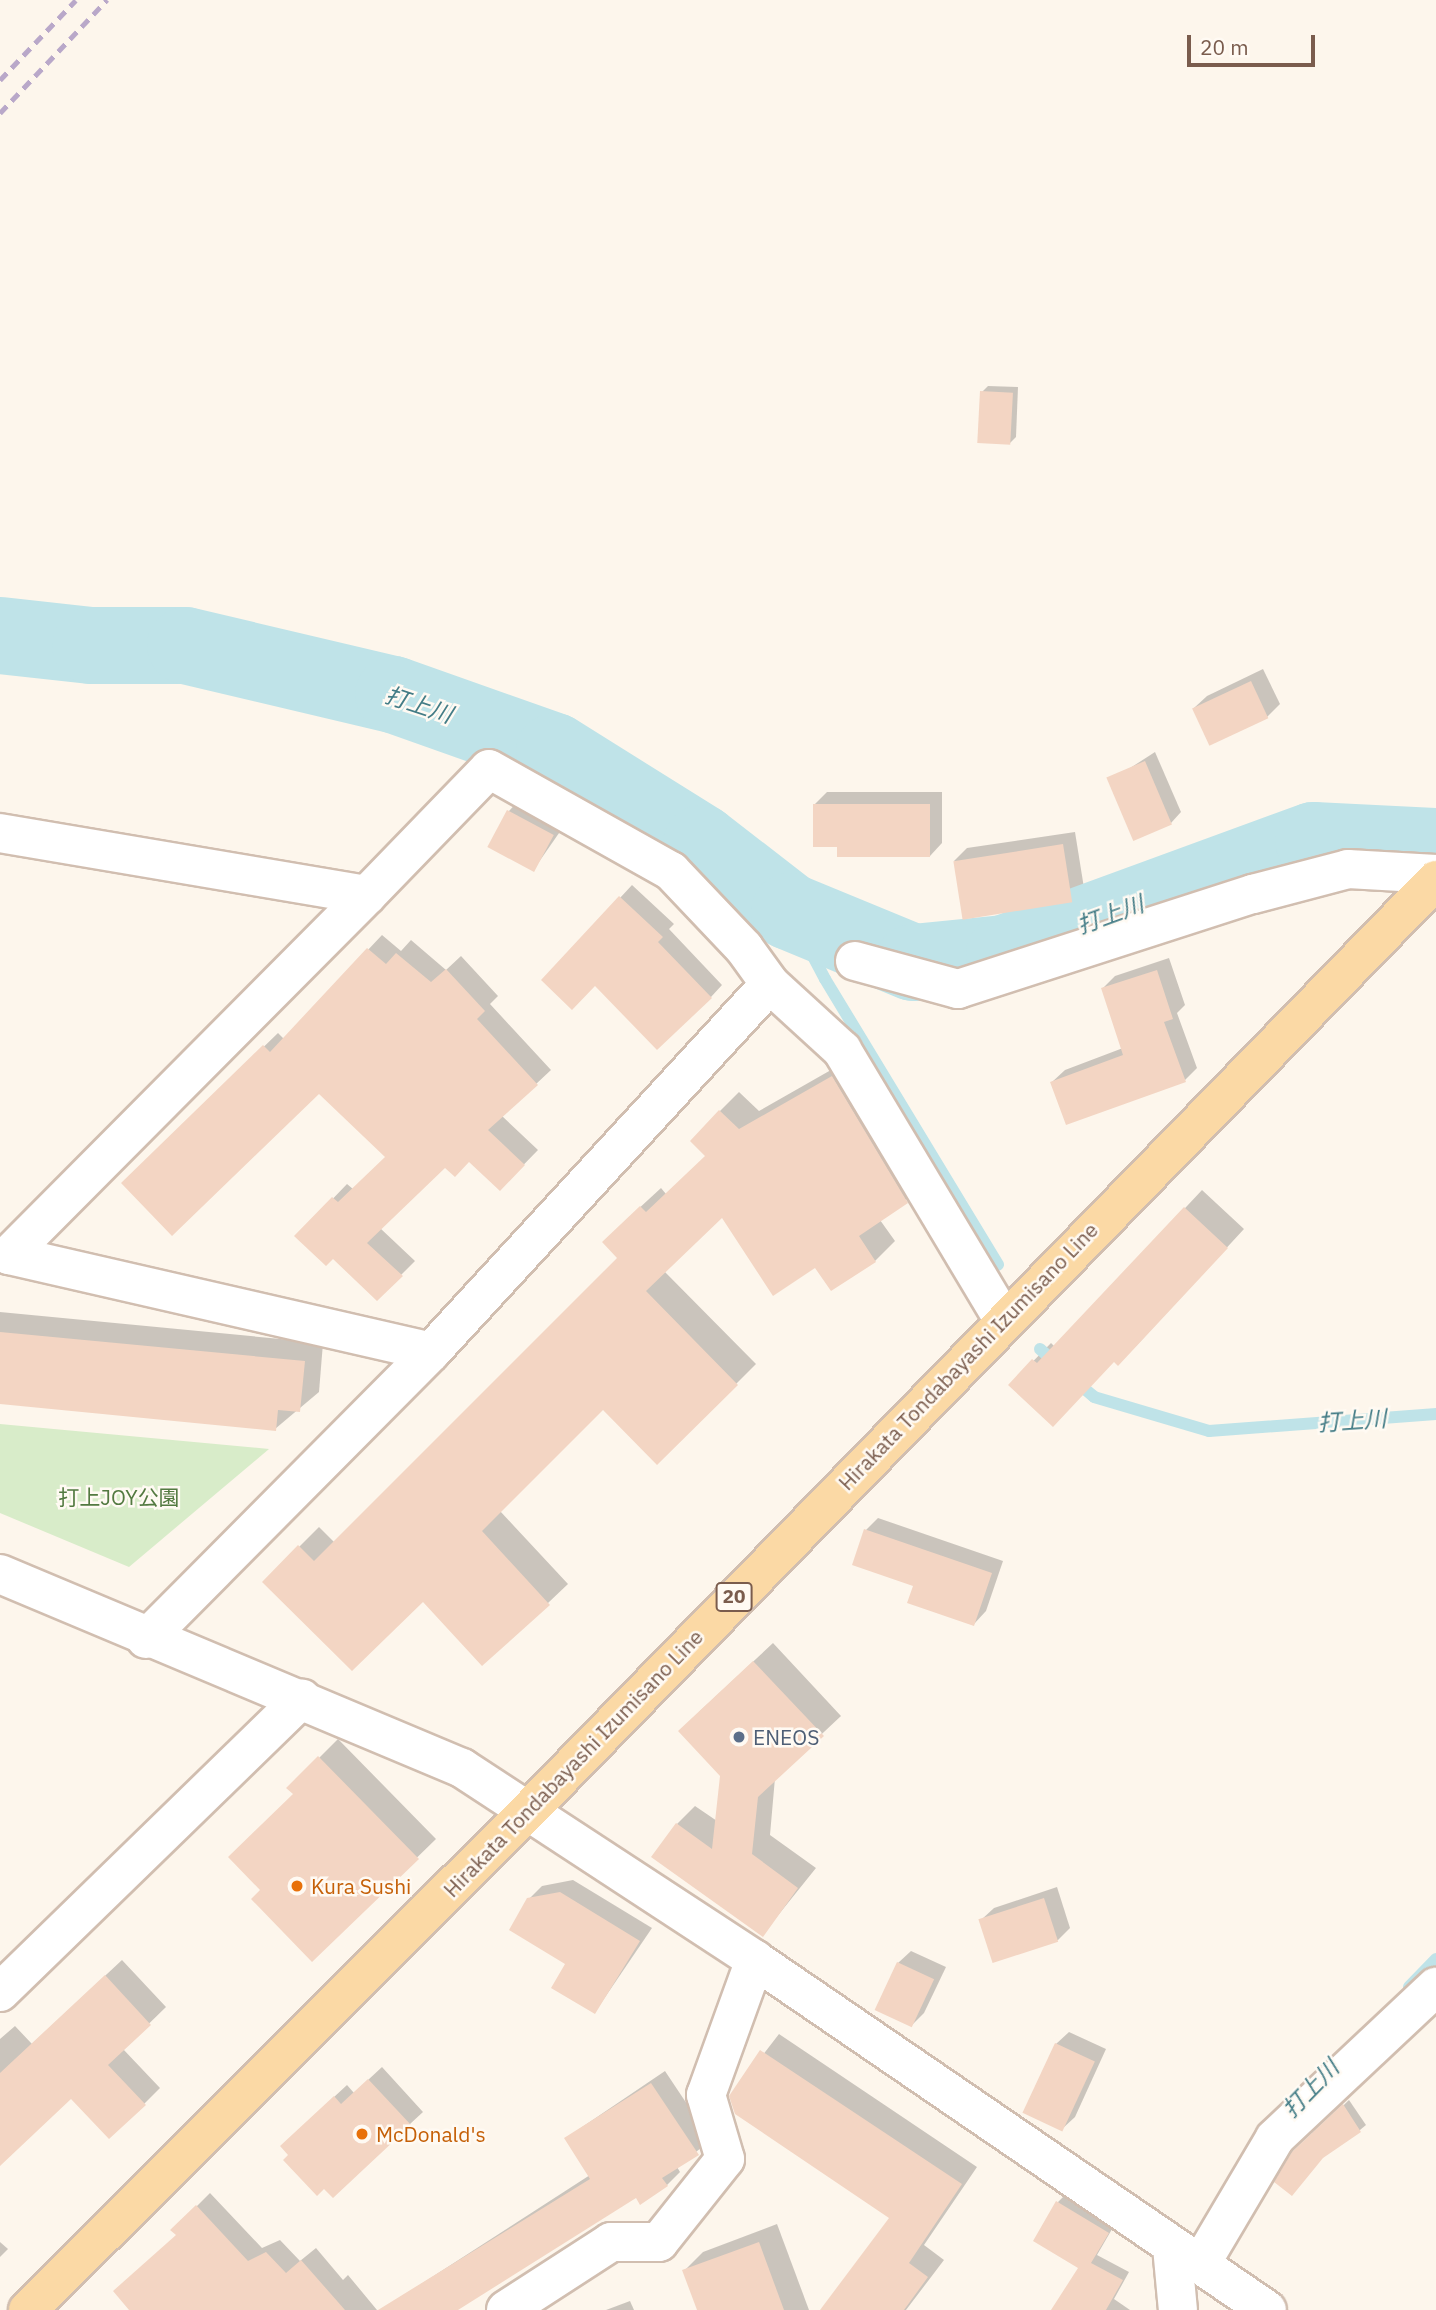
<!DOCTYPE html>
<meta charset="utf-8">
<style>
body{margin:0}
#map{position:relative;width:1436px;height:2310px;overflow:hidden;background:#fdf6ec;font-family:"IBM Plex Sans","Noto Sans JP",sans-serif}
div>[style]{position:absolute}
.green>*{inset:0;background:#d8ecc9}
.shadow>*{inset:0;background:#0003}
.stream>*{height:12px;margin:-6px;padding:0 6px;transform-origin:6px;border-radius:6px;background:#bfe3e8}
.river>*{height:77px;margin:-38.5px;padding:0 38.5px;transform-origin:38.5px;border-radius:38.5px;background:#bfe3e8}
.building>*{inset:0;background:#f3d5c3;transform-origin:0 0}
.roads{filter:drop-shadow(2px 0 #d1beb0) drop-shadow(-2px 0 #d1beb0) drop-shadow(0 2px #d1beb0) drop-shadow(0 -2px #d1beb0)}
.street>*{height:38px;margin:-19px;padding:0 19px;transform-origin:19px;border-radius:19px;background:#fff}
.secondary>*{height:38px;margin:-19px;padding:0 19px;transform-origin:19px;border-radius:19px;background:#fff}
.primary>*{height:38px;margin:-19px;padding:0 19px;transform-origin:19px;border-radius:19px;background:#fbd9a5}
.rail>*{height:5px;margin-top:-2.5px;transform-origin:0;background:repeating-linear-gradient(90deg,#b9a8c9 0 10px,transparent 0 17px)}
.dots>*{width:19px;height:19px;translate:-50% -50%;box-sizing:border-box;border:4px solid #fffaf3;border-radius:50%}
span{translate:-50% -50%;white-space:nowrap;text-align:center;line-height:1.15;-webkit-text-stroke:5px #fffaf3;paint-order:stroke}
.shield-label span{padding:2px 5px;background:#fffaf3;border:2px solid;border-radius:5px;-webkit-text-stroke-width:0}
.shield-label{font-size:19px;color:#7a5c4d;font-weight:700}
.street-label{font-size:21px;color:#7a5c4d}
.park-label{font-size:21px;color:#537a41}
.service-label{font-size:21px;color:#4e5e75}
.left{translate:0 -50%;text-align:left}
.food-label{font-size:21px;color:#c56008}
.water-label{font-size:23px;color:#437c86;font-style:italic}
.scale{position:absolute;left:1187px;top:35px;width:128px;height:32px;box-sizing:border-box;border:4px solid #7a5c4d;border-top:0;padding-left:9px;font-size:21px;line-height:24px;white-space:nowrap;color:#7a5c4d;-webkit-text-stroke:5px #fffaf3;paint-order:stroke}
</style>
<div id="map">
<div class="green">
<i style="clip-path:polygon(0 1424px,269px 1449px,129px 1567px,0 1513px)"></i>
</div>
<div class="shadow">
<i style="clip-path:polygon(988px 386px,1018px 387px,1016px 437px,1010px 443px,982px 392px)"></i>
<i style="clip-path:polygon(1263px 669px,1280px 704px,1267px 717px,1194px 708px,1207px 696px)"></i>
<i style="clip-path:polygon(1155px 752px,1181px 812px,1171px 823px,1110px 781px)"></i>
<i style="clip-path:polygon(827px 792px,942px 792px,942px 843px,930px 856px,838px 845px,815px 804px)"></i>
<i style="clip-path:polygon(521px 798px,566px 823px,534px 869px,490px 846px,509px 811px)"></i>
<i style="clip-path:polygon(1075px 832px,1084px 888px,1071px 901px,954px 861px,967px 848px)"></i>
<i style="clip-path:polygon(632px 885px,674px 924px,669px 929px,722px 985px,711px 997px,544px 980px)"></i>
<i style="clip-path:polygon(382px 935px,401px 951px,411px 940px,446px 970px,461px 956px,498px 996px,490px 1004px,551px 1070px,502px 1116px,538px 1150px,500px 1189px,469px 1160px,445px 1166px,380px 1228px,415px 1261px,377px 1299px,333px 1257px,297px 1236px,347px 1184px,353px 1189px,387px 1157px,319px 1091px,123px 1183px,278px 1033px,284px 1039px)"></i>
<i style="clip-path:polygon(1169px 958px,1185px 1005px,1177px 1013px,1197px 1068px,1185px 1080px,1052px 1082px,1065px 1070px,1123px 1048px,1103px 988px,1115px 976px)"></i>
<i style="clip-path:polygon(852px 1058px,926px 1183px,880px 1220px,895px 1241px,875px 1261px,831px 1289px,816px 1266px,722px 1216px,664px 1271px,756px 1364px,657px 1463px,603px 1408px,500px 1511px,568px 1584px,548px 1603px,423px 1599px,264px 1582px,319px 1527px,335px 1543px,620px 1258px,623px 1223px,661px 1188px,666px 1194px,707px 1156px,720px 1111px,739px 1092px,759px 1111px)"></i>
<i style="clip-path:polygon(1202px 1190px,1244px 1229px,1136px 1346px,1115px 1360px,1010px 1385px,1051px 1343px,1055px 1347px)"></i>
<i style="clip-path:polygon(0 1312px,323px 1343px,319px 1392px,275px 1429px,0 1402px)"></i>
<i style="clip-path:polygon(878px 1518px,1003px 1561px,986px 1611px,974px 1624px,915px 1585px,866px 1530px)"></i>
<i style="clip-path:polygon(773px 1643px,841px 1716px,775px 1778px,770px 1835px,816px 1868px,763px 1934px,677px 1824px,695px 1806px,717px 1821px,722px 1776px,699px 1712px)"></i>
<i style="clip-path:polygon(338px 1739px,436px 1839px,312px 1960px,263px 1890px,295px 1794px,289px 1788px)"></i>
<i style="clip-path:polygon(573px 1880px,652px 1928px,595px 2012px,529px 1899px,542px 1886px)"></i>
<i style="clip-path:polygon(1057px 1887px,1070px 1928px,1058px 1940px,995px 1961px,981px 1920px,994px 1908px)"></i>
<i style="clip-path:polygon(911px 1951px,946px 1967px,924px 2013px,912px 2025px,898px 1963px)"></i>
<i style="clip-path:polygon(122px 1960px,166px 2007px,123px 2049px,160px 2088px,144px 2104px,71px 2096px,0 2164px,0 2039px,15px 2026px,32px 2044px)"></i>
<i style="clip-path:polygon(1069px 2032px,1106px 2049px,1075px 2117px,1062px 2129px,1056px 2044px)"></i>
<i style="clip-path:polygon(779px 2034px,977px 2167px,924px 2245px,944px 2260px,906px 2310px,822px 2310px,892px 2218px,731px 2096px)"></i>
<i style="clip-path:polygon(382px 2067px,423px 2112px,410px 2124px,290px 2155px,294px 2134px,347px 2085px,354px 2093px)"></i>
<i style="clip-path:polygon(665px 2071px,711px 2140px,677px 2167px,680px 2172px,667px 2185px,637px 2196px,453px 2310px,381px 2310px,590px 2175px,566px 2138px)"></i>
<i style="clip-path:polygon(1349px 2100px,1366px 2125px,1360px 2130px,1324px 2155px,1294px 2153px)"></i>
<i style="clip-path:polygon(210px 2193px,262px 2248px,280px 2240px,300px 2261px,316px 2248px,343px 2280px,348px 2275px,377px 2310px,131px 2310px,177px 2235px,173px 2230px)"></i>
<i style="clip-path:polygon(1065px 2195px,1115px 2224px,1097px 2255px,1129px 2272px,1114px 2299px,1130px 2310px,1055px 2310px,1080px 2267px,1058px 2202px)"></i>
<i style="clip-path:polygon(777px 2224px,809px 2310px,699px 2310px,684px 2271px,703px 2252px)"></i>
<i style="clip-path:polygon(0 2242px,8px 2249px,0 2257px)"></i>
<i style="clip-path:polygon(630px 2301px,634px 2310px,606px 2310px)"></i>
</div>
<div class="stream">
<i style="left:789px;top:911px;width:77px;rotate:62.1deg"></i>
<i style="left:825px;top:979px;width:334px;rotate:58.8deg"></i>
<i style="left:1040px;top:1349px;width:24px;rotate:42deg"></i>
<i style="left:1074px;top:1380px;width:26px;rotate:40deg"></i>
<i style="left:1094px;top:1397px;width:120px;rotate:16.5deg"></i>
<i style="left:1209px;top:1431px;width:228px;rotate:-4.3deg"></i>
<i style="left:1409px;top:1987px;width:39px;rotate:-46deg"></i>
</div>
<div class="river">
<i style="left:0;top:635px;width:91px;rotate:6.3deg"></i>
<i style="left:90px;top:645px;width:95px"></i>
<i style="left:185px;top:645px;width:214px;rotate:13.3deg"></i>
<i style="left:393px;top:694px;width:171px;rotate:19.5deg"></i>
<i style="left:554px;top:751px;width:173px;rotate:32deg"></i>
<i style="left:701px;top:843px;width:111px;rotate:37.7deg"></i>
<i style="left:789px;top:911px;width:134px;rotate:22.4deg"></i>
<i style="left:913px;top:962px;width:91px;rotate:-5.6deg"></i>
<i style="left:1004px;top:953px;width:329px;rotate:-20.1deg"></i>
<i style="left:1313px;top:840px;width:123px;rotate:2.8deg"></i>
</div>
<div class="building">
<i style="left:980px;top:391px;width:33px;height:52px;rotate:3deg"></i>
<i style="left:1251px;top:681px;width:41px;height:65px;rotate:65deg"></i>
<i style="left:1145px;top:761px;width:69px;height:42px;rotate:67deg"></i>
<i style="clip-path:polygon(813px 804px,930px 804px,930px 857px,837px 857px,837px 847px,813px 847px)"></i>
<i style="left:507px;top:810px;width:53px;height:42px;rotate:28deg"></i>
<i style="left:1063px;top:844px;width:59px;height:111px;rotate:81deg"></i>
<i style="clip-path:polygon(619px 896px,663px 937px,658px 942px,712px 998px,657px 1050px,595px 986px,572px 1010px,541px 980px)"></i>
<i style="clip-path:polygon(367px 948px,386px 964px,396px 953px,431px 982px,446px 969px,485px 1011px,477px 1019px,538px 1085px,488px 1130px,525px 1165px,500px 1191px,469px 1162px,455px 1177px,445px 1168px,367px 1243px,403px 1276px,377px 1301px,333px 1259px,326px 1266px,294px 1236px,332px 1197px,338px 1202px,385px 1157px,319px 1094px,172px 1236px,121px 1183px,263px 1045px,270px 1052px)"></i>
<i style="clip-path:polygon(1157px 970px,1173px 1019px,1164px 1022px,1186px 1082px,1066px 1125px,1050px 1082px,1123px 1055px,1101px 988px)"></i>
<i style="clip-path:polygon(832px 1076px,908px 1203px,859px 1236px,876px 1262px,831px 1291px,815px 1268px,773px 1296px,722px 1218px,646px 1291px,738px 1385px,657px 1465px,603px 1410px,482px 1531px,550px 1605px,482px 1666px,423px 1602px,352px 1671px,262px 1582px,298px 1545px,314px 1561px,617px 1258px,602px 1242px,640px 1206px,646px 1212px,705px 1156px,690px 1141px,719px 1110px,739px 1129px)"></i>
<i style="clip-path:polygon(1184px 1207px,1228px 1248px,1118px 1366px,1114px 1362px,1053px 1427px,1008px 1385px,1032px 1359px,1037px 1363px)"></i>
<i style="clip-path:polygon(0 1332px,305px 1361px,300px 1412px,278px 1410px,276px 1431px,0 1404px)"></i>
<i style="clip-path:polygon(864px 1529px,992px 1573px,974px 1626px,907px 1603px,913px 1586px,852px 1565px)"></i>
<i style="clip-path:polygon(753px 1661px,824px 1736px,758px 1797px,752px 1854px,798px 1888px,763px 1937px,651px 1857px,676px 1823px,712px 1849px,720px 1776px,678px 1731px)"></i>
<i style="clip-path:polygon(318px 1756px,419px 1859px,312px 1962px,251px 1899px,260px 1890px,228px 1857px,293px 1794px,286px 1788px)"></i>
<i style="clip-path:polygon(560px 1892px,640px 1941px,595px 2014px,551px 1988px,565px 1964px,509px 1930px,527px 1898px)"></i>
<i style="left:1044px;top:1898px;width:46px;height:69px;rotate:72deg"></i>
<i style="left:897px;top:1962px;width:41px;height:53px;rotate:25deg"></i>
<i style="clip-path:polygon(105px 1975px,151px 2025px,108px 2065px,146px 2105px,109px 2139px,71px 2099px,0 2166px,0 2073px)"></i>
<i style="left:1055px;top:2043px;width:44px;height:77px;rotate:25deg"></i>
<i style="clip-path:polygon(760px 2050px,962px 2184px,909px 2263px,928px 2277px,904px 2310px,820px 2310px,889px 2218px,735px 2114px,729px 2096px)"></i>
<i style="clip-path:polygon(368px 2079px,411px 2125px,333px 2198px,324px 2189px,317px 2196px,283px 2160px,288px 2155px,280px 2146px,334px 2096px,341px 2104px)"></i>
<i style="clip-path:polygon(651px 2083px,699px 2155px,662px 2178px,668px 2186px,640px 2205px,636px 2198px,458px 2310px,378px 2310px,590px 2179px,564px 2138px)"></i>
<i style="clip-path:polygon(1343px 2104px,1361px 2132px,1323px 2158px,1292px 2196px,1274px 2182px,1292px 2152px)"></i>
<i style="clip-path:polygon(1056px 2201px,1109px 2233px,1091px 2263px,1123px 2280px,1106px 2310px,1051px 2310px,1078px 2268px,1033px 2241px)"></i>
<i style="clip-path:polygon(196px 2205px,248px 2261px,266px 2252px,286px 2273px,301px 2260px,345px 2310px,129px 2310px,113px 2291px,176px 2235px,170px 2230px)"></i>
<i style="clip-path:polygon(759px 2242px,784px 2310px,697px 2310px,682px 2270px)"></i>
</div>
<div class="roads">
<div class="street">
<i style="left:0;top:833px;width:372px;rotate:9.6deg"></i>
<i style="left:367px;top:895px;width:175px;rotate:-45.9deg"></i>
<i style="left:489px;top:769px;width:209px;rotate:29.3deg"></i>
<i style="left:671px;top:871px;width:106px;rotate:46.5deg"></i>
<i style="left:744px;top:948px;width:44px;rotate:54.2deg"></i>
<i style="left:367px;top:895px;width:508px;rotate:134.84deg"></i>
<i style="left:9px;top:1255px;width:433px;rotate:12.9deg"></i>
<i style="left:855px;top:961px;width:107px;rotate:15.2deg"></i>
<i style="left:958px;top:989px;width:310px;rotate:-17.9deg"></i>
<i style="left:1253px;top:894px;width:98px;rotate:-14.7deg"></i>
<i style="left:1348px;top:869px;width:88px;rotate:3.3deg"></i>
<i style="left:146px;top:1639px;width:404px;rotate:-45.2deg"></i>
<i style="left:431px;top:1352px;width:500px;rotate:-47.35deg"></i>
<i style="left:770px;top:984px;width:98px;rotate:42.5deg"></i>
<i style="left:842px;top:1050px;width:313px;rotate:59.1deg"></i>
<i style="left:1172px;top:2247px;width:63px;rotate:84.6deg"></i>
<i style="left:1200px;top:2265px;width:147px;rotate:-59.4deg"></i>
<i style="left:1275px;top:2138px;width:221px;rotate:-43.2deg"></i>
<i style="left:506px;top:2310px;width:125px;rotate:-32.9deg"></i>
<i style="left:611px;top:2242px;width:48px"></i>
<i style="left:659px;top:2242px;width:106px;rotate:-51.5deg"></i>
<i style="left:725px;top:2159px;width:67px;rotate:-106.5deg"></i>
<i style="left:706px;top:2095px;width:144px;rotate:-70.1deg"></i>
</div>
<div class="secondary">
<i style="left:0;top:1574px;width:501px;rotate:22.78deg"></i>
<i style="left:462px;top:1768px;width:350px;rotate:33.2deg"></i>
<i style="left:755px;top:1960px;width:620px;rotate:34.36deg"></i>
<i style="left:0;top:1992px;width:421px;rotate:-44.2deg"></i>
</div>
<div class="primary">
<i style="left:28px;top:2310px;width:708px;rotate:-44.94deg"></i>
<i style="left:529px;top:1810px;width:1299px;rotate:-45.72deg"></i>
</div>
</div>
<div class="rail">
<i style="left:0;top:80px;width:110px;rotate:-46.5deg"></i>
<i style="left:0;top:113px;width:156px;rotate:-46.6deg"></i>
</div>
<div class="dots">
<i style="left:739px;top:1737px;background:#5c6f8a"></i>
<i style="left:297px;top:1886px;background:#e8710a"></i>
<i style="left:362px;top:2134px;background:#e8710a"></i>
</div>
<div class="shield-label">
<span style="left:734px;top:1597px">20</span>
</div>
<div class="street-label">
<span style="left:968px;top:1356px;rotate:-46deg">Hirakata Tondabayashi Izumisano Line</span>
<span style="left:573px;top:1763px;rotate:-46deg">Hirakata Tondabayashi Izumisano Line</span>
</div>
<div class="park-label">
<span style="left:119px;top:1497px">打上JOY公園</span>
</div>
<div class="service-label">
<span class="left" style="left:753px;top:1737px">ENEOS</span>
</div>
<div class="food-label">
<span class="left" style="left:311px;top:1886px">Kura Sushi</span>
<span class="left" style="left:376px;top:2134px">McDonald's</span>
</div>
<div class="water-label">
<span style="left:419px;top:704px;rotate:18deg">打上川</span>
<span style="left:1110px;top:914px;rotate:-20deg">打上川</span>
<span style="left:1352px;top:1420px;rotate:-4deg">打上川</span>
<span style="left:1310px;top:2088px;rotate:-46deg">打上川</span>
</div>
<div class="scale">20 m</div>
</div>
